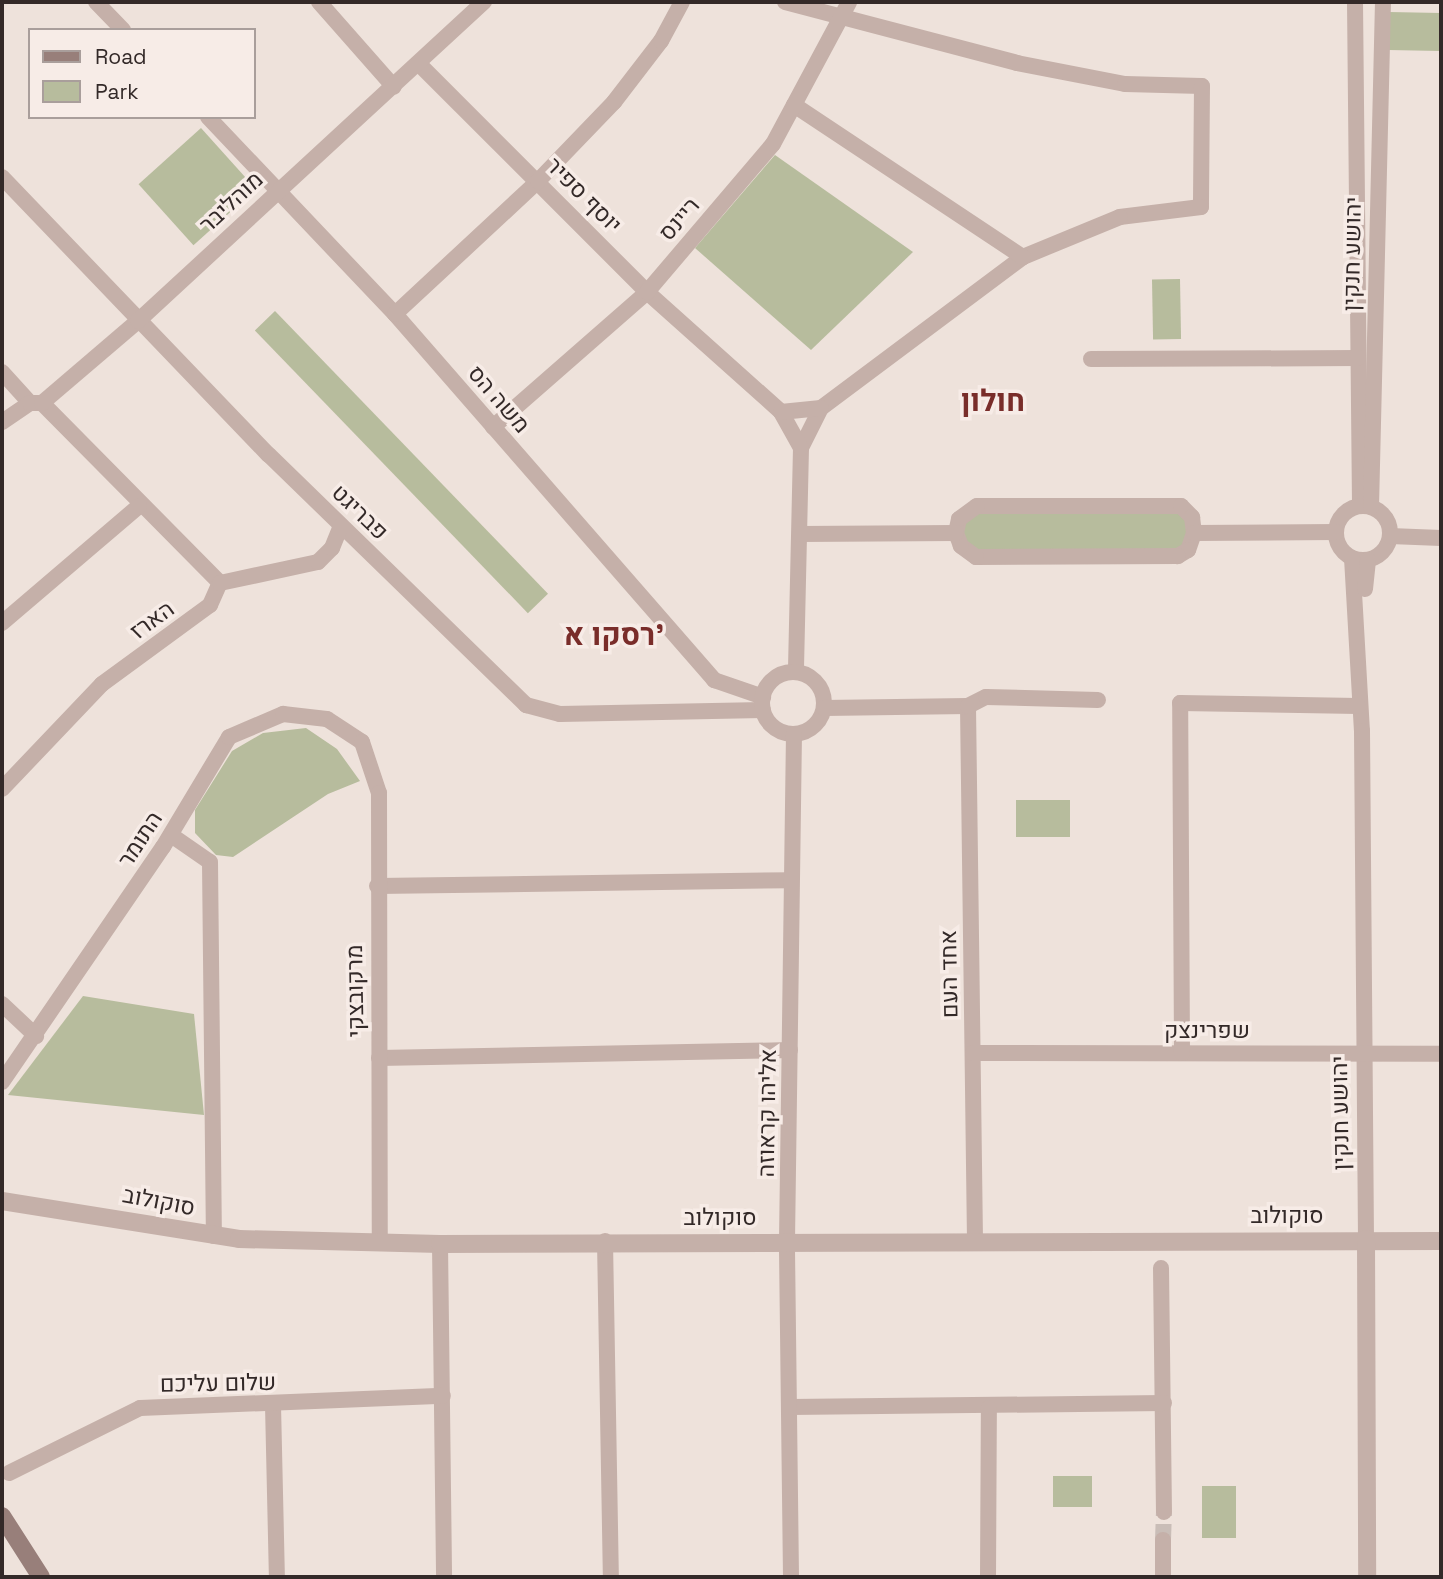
<!DOCTYPE html>
<meta charset="utf-8">
<style>
body{margin:0}
#map{position:relative;width:1443px;height:1579px;overflow:hidden;background:#eee2db;font-family:"Space Grotesk",Heebo,sans-serif}
div>[style]{position:absolute}
.green>*{inset:0;background:#b7bc9d;transform-origin:0 0}
.minor-tunnel>*{height:16px;margin-top:-8px;transform-origin:0;background:repeating-linear-gradient(90deg,#c9bdb7 0 16px,transparent 0 24px)}
.minor>*{height:16px;margin:-8px;padding:0 8px;transform-origin:8px;border-radius:8px;background:#c5b0a9}
.minor>.ring{margin:-8px;padding:0;box-sizing:content-box;background:none;border:16px solid #c5b0a9;border-radius:50%}
.tertiary>*{height:18px;margin:-9px;padding:0 9px;transform-origin:9px;border-radius:9px;background:#c5b0a9}
.secondary>*{height:18px;margin:-9px;padding:0 9px;transform-origin:9px;border-radius:9px;background:#987f7a}
span{translate:-50% -50%;white-space:nowrap;text-align:center;line-height:1.15;-webkit-text-stroke:7px #f7ece7;paint-order:stroke}
.street-label{font-size:23px;color:#332928}
.district-label{font-size:30px;color:#792d2a;font-weight:700}
.frame{position:absolute;inset:0;border:4px solid #332928;pointer-events:none}
.legend{position:absolute;left:28px;top:28px;width:228px;height:91px;box-sizing:border-box;background:#f7ece7;border:2px solid #a99e9b;margin:0;padding:9px 12px;list-style:none;font-size:21px;color:#332928}
.legend li{display:flex;align-items:center;gap:14px;height:35px}
.legend b{width:35px;border:2px solid #a99e9b}
</style>
<div id="map">
<div class="green">
<i style="left:1389px;top:12px;width:52px;height:38px;rotate:1deg"></i>
<i style="left:201px;top:128px;width:82px;height:84px;rotate:48deg"></i>
<i style="clip-path:polygon(775px 155px,913px 252px,811px 350px,695px 248px)"></i>
<i style="left:1180px;top:279px;width:60px;height:28px;rotate:89deg"></i>
<i style="left:275px;top:311px;width:393px;height:28px;rotate:46deg"></i>
<i style="clip-path:polygon(977px 506px,1181px 506px,1192px 517px,1188px 550px,976px 557px,961px 546px,959px 519px)"></i>
<i style="clip-path:polygon(306px 728px,337px 749px,360px 781px,328px 794px,233px 857px,216px 855px,195px 833px,195px 810px,232px 751px,263px 733px)"></i>
<i style="left:1016px;top:800px;width:54px;height:37px"></i>
<i style="clip-path:polygon(83px 996px,194px 1014px,204px 1115px,8px 1095px)"></i>
<i style="left:1053px;top:1476px;width:39px;height:31px"></i>
<i style="left:1202px;top:1486px;width:34px;height:52px"></i>
</div>
<div class="minor-tunnel">
<i style="left:1163px;top:1540px;width:28px;rotate:-88deg"></i>
</div>
<div class="minor">
<i style="left:96px;top:2px;width:39px;rotate:46deg"></i>
<i style="left:319px;top:2px;width:113px;rotate:48.6deg"></i>
<i style="left:785px;top:2px;width:240px;rotate:14.7deg"></i>
<i style="left:1017px;top:63px;width:110px;rotate:11deg"></i>
<i style="left:1125px;top:84px;width:77px;rotate:1.5deg"></i>
<i style="left:1202px;top:86px;width:121px;rotate:90.5deg"></i>
<i style="left:1201px;top:207px;width:82px;rotate:173deg"></i>
<i style="left:1120px;top:217px;width:105px;rotate:157.6deg"></i>
<i style="left:1023px;top:257px;width:252px;rotate:143.2deg"></i>
<i style="left:821px;top:408px;width:45px;rotate:116.6deg"></i>
<i style="left:801px;top:448px;width:224px;rotate:91.3deg"></i>
<i style="left:1355px;top:2px;width:504px;rotate:89.43deg"></i>
<i style="left:420px;top:65px;width:321px;rotate:45deg"></i>
<i style="left:647px;top:292px;width:180px;rotate:41.8deg"></i>
<i style="left:781px;top:412px;width:41px;rotate:60.9deg"></i>
<i style="left:794px;top:105px;width:275px;rotate:33.6deg"></i>
<i style="left:208px;top:117px;width:272px;rotate:46.5deg"></i>
<i style="left:395px;top:314px;width:486px;rotate:48.9deg"></i>
<i style="left:714px;top:680px;width:52px;rotate:19.1deg"></i>
<i style="left:2px;top:177px;width:385px;rotate:46.2deg"></i>
<i style="left:269px;top:455px;width:359px;rotate:44.2deg"></i>
<i style="left:526px;top:705px;width:35px;rotate:15deg"></i>
<i style="left:560px;top:714px;width:203px;rotate:-1.1deg"></i>
<i style="left:395px;top:314px;width:195px;rotate:-42.9deg"></i>
<i style="left:538px;top:181px;width:110px;rotate:-46.1deg"></i>
<i style="left:614px;top:102px;width:77px;rotate:-52.4deg"></i>
<i style="left:661px;top:41px;width:44px;rotate:-61.7deg"></i>
<i style="left:1091px;top:359px;width:267px;rotate:-0.2deg"></i>
<i style="left:2px;top:372px;width:42px;rotate:47.9deg"></i>
<i style="left:42px;top:403px;width:253px;rotate:45.3deg"></i>
<i style="left:781px;top:412px;width:40px;rotate:-5.7deg"></i>
<i style="left:2px;top:422px;width:34px;rotate:-34deg"></i>
<i style="left:30px;top:403px;width:12px"></i>
<i style="left:42px;top:403px;width:126px;rotate:-40.5deg"></i>
<i style="left:138px;top:321px;width:471px;rotate:-42.7deg"></i>
<i style="left:493px;top:427px;width:205px;rotate:-41.2deg"></i>
<i style="left:647px;top:292px;width:194px;rotate:-49.6deg"></i>
<i style="left:773px;top:144px;width:161px;rotate:-61.8deg"></i>
<i class="ring" style="left:1336px;top:506px;width:38px;height:38px"></i>
<i style="left:977px;top:506px;width:204px"></i>
<i style="left:1181px;top:506px;width:16px;rotate:45deg"></i>
<i style="left:1192px;top:517px;width:16px;rotate:83deg"></i>
<i style="left:1194px;top:533px;width:18px;rotate:109deg"></i>
<i style="left:1188px;top:550px;width:12px;rotate:149deg"></i>
<i style="left:1178px;top:556px;width:202px;rotate:179.7deg"></i>
<i style="left:976px;top:557px;width:19px;rotate:-144deg"></i>
<i style="left:961px;top:546px;width:14px;rotate:-111deg"></i>
<i style="left:956px;top:533px;width:14px;rotate:-78deg"></i>
<i style="left:959px;top:519px;width:22px;rotate:-36deg"></i>
<i style="left:1371px;top:507px;width:505px;rotate:-88.64deg"></i>
<i style="left:1194px;top:533px;width:142px;rotate:-0.4deg"></i>
<i style="left:800px;top:534px;width:156px;rotate:-0.4deg"></i>
<i style="left:1390px;top:536px;width:51px;rotate:2.2deg"></i>
<i style="left:1352px;top:558px;width:173px;rotate:86.7deg"></i>
<i style="left:1362px;top:731px;width:508px;rotate:89.55deg"></i>
<i style="left:1365px;top:589px;width:29px;rotate:-84deg"></i>
<i style="left:2px;top:623px;width:180px;rotate:-40.5deg"></i>
<i class="ring" style="left:762px;top:672px;width:46px;height:46px"></i>
<i style="left:968px;top:706px;width:535px;rotate:89.25deg"></i>
<i style="left:824px;top:708px;width:144px;rotate:-0.8deg"></i>
<i style="left:968px;top:706px;width:20px;rotate:-27deg"></i>
<i style="left:986px;top:697px;width:112px;rotate:1.5deg"></i>
<i style="left:2px;top:789px;width:145px;rotate:-46.4deg"></i>
<i style="left:102px;top:684px;width:134px;rotate:-36.2deg"></i>
<i style="left:210px;top:605px;width:24px;rotate:-66deg"></i>
<i style="left:220px;top:583px;width:100px;rotate:-12.1deg"></i>
<i style="left:318px;top:562px;width:20px;rotate:-45deg"></i>
<i style="left:332px;top:548px;width:24px;rotate:-68deg"></i>
<i style="left:171px;top:835px;width:47px;rotate:34.7deg"></i>
<i style="left:210px;top:862px;width:374px;rotate:89.4deg"></i>
<i style="left:377px;top:886px;width:414px;rotate:-0.8deg"></i>
<i style="left:2px;top:1004px;width:47px;rotate:43.3deg"></i>
<i style="left:973px;top:1053px;width:468px;rotate:0.1deg"></i>
<i style="left:1182px;top:1053px;width:350px;rotate:-90.3deg"></i>
<i style="left:1180px;top:703px;width:178px;rotate:1deg"></i>
<i style="left:379px;top:1058px;width:411px;rotate:-1.1deg"></i>
<i style="left:2px;top:1082px;width:285px;rotate:-55.6deg"></i>
<i style="left:163px;top:847px;width:128px;rotate:-59deg"></i>
<i style="left:229px;top:737px;width:59px;rotate:-23.1deg"></i>
<i style="left:283px;top:714px;width:44px;rotate:6.5deg"></i>
<i style="left:327px;top:719px;width:42px;rotate:33.3deg"></i>
<i style="left:362px;top:742px;width:54px;rotate:71.6deg"></i>
<i style="left:379px;top:793px;width:450px;rotate:89.9deg"></i>
<i style="left:605px;top:1241px;width:336px;rotate:89deg"></i>
<i style="left:440px;top:1244px;width:333px;rotate:89.3deg"></i>
<i style="left:1161px;top:1268px;width:244px;rotate:89.3deg"></i>
<i style="left:273px;top:1405px;width:172px;rotate:88.7deg"></i>
<i style="left:790px;top:1407px;width:374px;rotate:-0.6deg"></i>
<i style="left:9px;top:1473px;width:146px;rotate:-26.4deg"></i>
<i style="left:140px;top:1408px;width:303px;rotate:-2.3deg"></i>
<i style="left:791px;top:1577px;width:336px;rotate:-90.7deg"></i>
<i style="left:787px;top:1241px;width:507px;rotate:-89.21deg"></i>
<i style="left:988px;top:1577px;width:169px;rotate:-89.7deg"></i>
<i style="left:1163px;top:1577px;width:37px;rotate:-90deg"></i>
</div>
<div class="tertiary">
<i style="left:2px;top:1201px;width:240px;rotate:9.1deg"></i>
<i style="left:239px;top:1239px;width:201px;rotate:1.4deg"></i>
<i style="left:440px;top:1244px;width:1001px;rotate:-0.17deg"></i>
<i style="left:1366px;top:1239px;width:338px;rotate:89.8deg"></i>
</div>
<div class="secondary">
<i style="left:2px;top:1516px;width:72px;rotate:57.4deg"></i>
</div>
<div class="street-label">
<span style="left:584px;top:195px;rotate:45deg">יוסף ספיר</span>
<span style="left:231px;top:202px;rotate:-43deg">מוהליבר</span>
<span style="left:679px;top:219px;rotate:-49deg">ריינס</span>
<span style="left:1352px;top:254px;rotate:-89deg">יהושע חנקין</span>
<span style="left:499px;top:399px;rotate:49deg">משה הס</span>
<span style="left:360px;top:512px;rotate:44deg">פבריגט</span>
<span style="left:152px;top:620px;rotate:-36deg">הארז</span>
<span style="left:140px;top:839px;rotate:-57deg">התומר</span>
<span style="left:949px;top:974px;rotate:-91deg">אחד העם</span>
<span style="left:355px;top:991px;rotate:-91deg">מרקובצקי</span>
<span style="left:1207px;top:1030px">שפרינצק</span>
<span style="left:767px;top:1113px;rotate:-89deg">אליהו קראוזה</span>
<span style="left:1340px;top:1113px;rotate:-91deg">יהושע חנקין</span>
<span style="left:159px;top:1201px;rotate:11deg">סוקולוב</span>
<span style="left:1287px;top:1215px">סוקולוב</span>
<span style="left:720px;top:1217px">סוקולוב</span>
<span style="left:218px;top:1383px;rotate:-1deg">שלום עליכם</span>
</div>
<div class="district-label">
<span style="left:993px;top:401px">חולון</span>
<span style="left:614px;top:635px">רסקו א'</span>
</div>
<div class="frame"></div>
<ul class="legend">
<li><b style="height:9px;background:#987f7a"></b>Road</li>
<li><b style="height:19px;background:#b7bc9d"></b>Park</li>
</ul>
</div>
